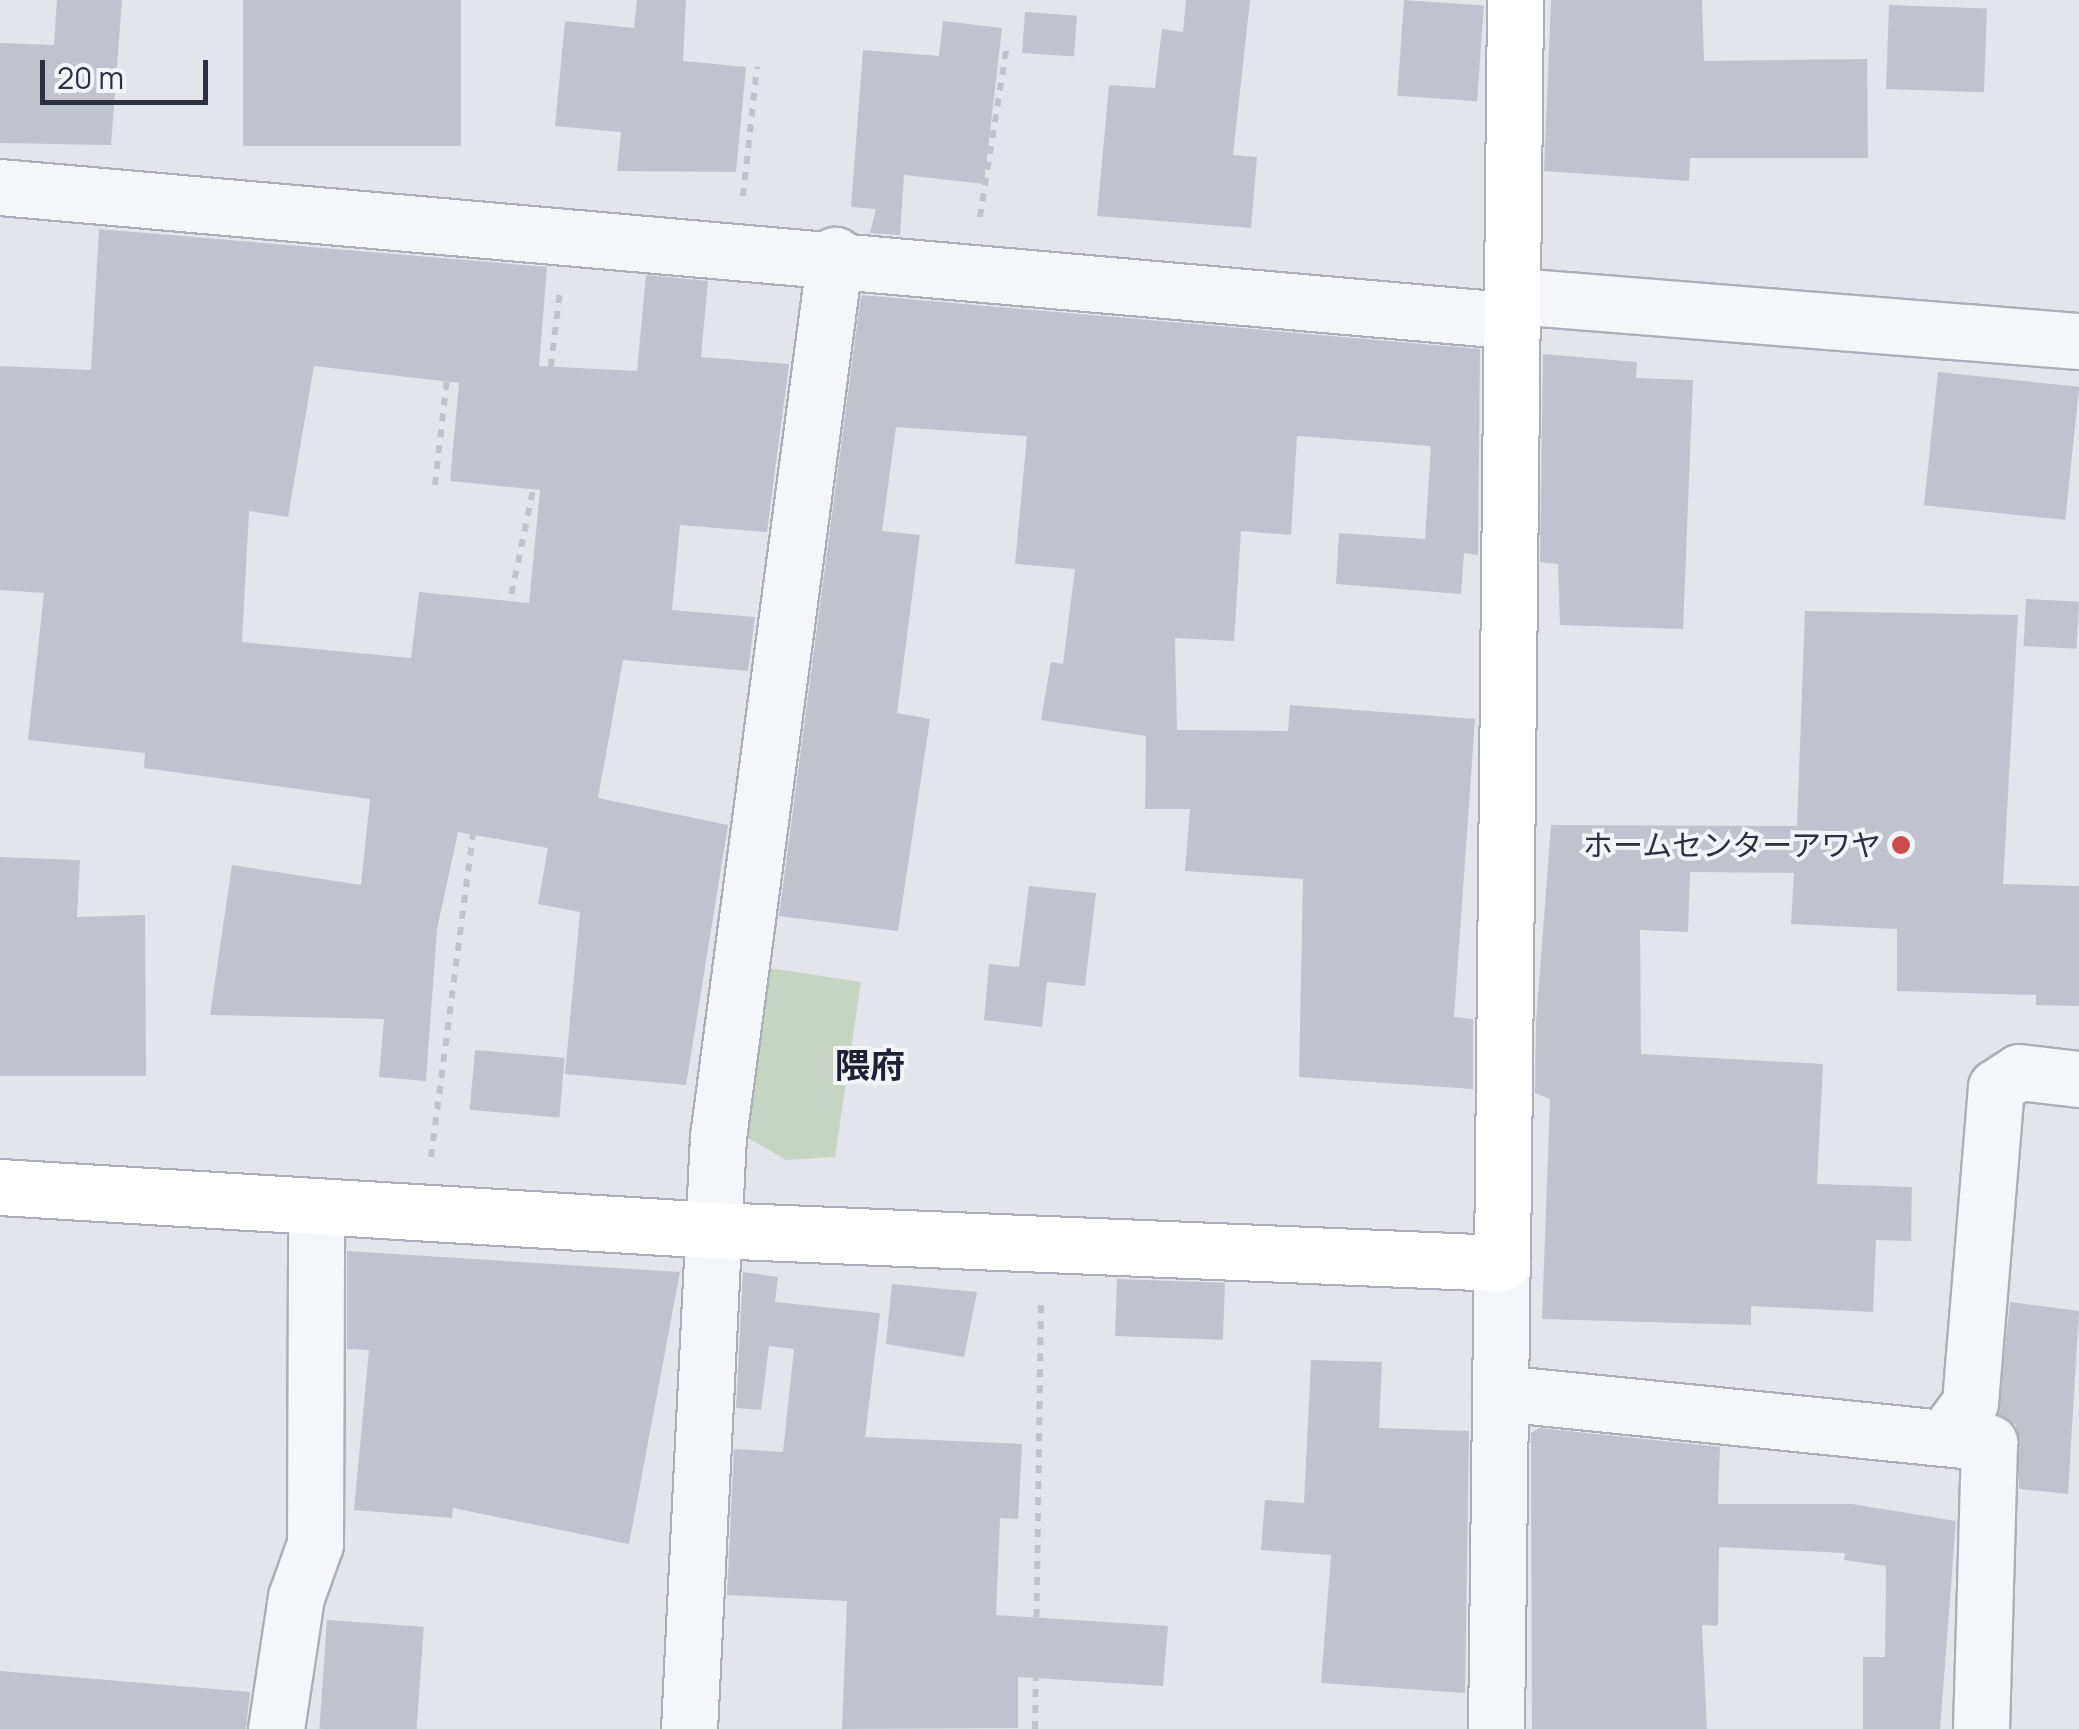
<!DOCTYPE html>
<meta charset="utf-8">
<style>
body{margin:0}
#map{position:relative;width:2079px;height:1729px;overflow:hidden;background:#e3e5eb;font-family:Manrope,"Noto Sans JP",sans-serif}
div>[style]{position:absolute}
.green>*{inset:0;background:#c6d4c4}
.building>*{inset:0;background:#c0c3cd;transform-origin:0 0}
.path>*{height:6px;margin-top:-3px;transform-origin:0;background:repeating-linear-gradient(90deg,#c0c3c9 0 8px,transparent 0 16px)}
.roads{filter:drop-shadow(2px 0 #acafb8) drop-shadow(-2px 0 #acafb8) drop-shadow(0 2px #acafb8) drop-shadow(0 -2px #acafb8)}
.street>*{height:55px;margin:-27.5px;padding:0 27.5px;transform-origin:27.5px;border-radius:27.5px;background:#f5f6f9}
.secondary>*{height:55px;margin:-27.5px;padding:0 27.5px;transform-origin:27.5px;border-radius:27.5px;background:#fff}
.dots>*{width:28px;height:28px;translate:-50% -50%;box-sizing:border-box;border:5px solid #f2f4f8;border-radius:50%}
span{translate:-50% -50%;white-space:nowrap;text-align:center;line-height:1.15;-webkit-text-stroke:8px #f2f4f8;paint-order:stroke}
.poi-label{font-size:30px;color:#2b3042}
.right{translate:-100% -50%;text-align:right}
.quarter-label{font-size:35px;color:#1d2133;font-weight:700}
.scale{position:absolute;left:40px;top:60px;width:168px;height:45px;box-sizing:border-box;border:5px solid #2b3042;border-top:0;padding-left:12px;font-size:30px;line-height:35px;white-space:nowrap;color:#2b3042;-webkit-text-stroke:8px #f2f4f8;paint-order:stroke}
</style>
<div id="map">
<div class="green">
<i style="clip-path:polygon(763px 967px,861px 982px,835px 1157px,786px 1160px,748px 1138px)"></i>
</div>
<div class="building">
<i style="clip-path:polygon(57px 0,122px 0,111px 145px,0 143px,0 43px,54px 45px)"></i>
<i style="left:243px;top:0;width:218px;height:146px"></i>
<i style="clip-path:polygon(637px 0,686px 0,683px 61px,746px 67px,736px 172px,617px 171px,621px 132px,555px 126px,565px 21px,634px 28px)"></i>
<i style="clip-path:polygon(1186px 0,1250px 0,1233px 155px,1257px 157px,1251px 228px,1097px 216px,1109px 85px,1155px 88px,1162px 29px,1183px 32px)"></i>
<i style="left:1404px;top:0;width:80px;height:96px;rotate:4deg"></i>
<i style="clip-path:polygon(1551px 0,1702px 0,1704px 61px,1867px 59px,1868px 158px,1690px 158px,1689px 181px,1544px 171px)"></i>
<i style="left:1889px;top:5px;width:98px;height:84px;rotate:2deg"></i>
<i style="left:1025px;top:12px;width:52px;height:41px;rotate:4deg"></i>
<i style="clip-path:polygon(943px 21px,1002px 28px,984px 184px,904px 175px,900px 235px,870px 233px,876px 209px,851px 207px,863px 50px,939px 56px)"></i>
<i style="clip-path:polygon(evenodd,99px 229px,547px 267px,539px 366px,637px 371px,646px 275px,708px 281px,701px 357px,789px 364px,767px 532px,680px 525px,672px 610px,755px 617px,748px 671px,623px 660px,598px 798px,728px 825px,686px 1085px,565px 1074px,580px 912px,538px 904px,548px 848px,458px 832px,437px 929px,426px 1081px,379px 1077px,384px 1019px,210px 1015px,232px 865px,361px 885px,370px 799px,144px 768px,145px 753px,28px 740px,44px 593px,0 590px,0 366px,91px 370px,99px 229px,314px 366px,459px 383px,450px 481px,540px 490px,529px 603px,419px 592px,411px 658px,242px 642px,249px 511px,288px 517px,314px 366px)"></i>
<i style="clip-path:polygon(861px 295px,1480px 349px,1478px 555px,1464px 553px,1461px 594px,1336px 584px,1339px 533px,1425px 539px,1431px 446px,1297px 436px,1291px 535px,1241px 531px,1234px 641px,1175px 638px,1177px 730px,1288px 731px,1290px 705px,1475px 719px,1454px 1017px,1473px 1019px,1473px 1089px,1299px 1077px,1303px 879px,1185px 871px,1190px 809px,1145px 809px,1146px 736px,1041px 720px,1051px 662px,1063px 664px,1075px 569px,1015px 564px,1027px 436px,896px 427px,882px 531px,920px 535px,897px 713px,930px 719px,898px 931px,779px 916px)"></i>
<i style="clip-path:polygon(1543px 354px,1637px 362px,1636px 378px,1693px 380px,1683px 629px,1560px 625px,1558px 564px,1540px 562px)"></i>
<i style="left:1938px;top:372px;width:142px;height:134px;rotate:6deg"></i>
<i style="left:2026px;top:599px;width:53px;height:47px;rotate:3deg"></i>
<i style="clip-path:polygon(1805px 611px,2018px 615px,2003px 884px,2079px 886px,2079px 1006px,2036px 1005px,2036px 995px,1897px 991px,1897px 929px,1791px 924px,1794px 873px,1690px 872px,1688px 932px,1640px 930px,1641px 1054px,1823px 1064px,1817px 1184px,1912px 1187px,1911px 1241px,1876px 1240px,1873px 1312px,1751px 1306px,1751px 1325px,1542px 1319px,1550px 1099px,1535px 1093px,1536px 1023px,1551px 825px,1797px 826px)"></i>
<i style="clip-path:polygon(0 857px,80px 860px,77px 917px,145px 915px,146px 1076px,0 1076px)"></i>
<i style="clip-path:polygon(1029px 886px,1096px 893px,1085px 986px,1047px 982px,1042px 1027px,984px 1020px,989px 964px,1019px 967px)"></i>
<i style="left:475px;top:1050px;width:90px;height:60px;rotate:5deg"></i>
<i style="clip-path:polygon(347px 1251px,680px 1272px,629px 1544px,453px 1508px,452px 1518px,354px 1510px,369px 1350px,347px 1349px)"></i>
<i style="clip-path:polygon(743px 1272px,778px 1277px,775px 1302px,880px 1313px,865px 1437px,1022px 1444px,1018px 1519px,1000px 1518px,996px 1615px,1168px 1626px,1163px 1686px,1018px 1677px,1018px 1728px,842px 1729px,847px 1601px,727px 1595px,734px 1449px,783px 1452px,794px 1349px,769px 1346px,761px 1410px,736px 1408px)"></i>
<i style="left:1117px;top:1279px;width:108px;height:57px;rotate:2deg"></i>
<i style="clip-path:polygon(892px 1284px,977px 1292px,964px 1357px,886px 1344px)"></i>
<i style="clip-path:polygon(2010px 1302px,2079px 1311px,2068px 1494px,2019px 1489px,2016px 1425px,1998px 1414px)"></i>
<i style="clip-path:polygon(1311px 1360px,1382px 1362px,1379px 1428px,1469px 1431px,1465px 1693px,1321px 1683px,1331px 1555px,1261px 1550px,1265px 1500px,1304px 1503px)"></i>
<i style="clip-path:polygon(1539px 1428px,1720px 1447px,1718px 1504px,1852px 1504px,1956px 1521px,1940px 1729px,1863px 1729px,1863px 1657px,1885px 1657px,1886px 1566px,1844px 1560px,1845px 1553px,1719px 1547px,1718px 1626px,1702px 1625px,1707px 1729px,1532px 1729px,1531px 1433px)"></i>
<i style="left:327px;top:1620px;width:97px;height:109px;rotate:4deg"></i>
<i style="clip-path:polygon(0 1671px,250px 1692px,246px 1729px,0 1729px)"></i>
</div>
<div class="path">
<i style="left:743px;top:196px;width:130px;rotate:-83.8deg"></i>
<i style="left:980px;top:217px;width:174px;rotate:-81.1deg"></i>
<i style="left:435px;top:485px;width:205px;rotate:-83.6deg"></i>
<i style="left:431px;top:1157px;width:473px;rotate:-82.6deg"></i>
<i style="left:492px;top:688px;width:231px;rotate:-78.3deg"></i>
<i style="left:539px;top:462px;width:173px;rotate:-83deg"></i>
<i style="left:1035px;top:1729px;width:429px;rotate:-89.2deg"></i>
</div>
<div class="roads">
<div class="street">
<i style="left:0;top:187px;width:1499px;rotate:5.05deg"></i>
<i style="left:1493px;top:319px;width:41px;rotate:-32.2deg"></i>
<i style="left:1528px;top:297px;width:553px;rotate:4.57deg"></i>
<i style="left:1500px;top:1393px;width:492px;rotate:5.8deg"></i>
<i style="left:1989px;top:1443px;width:286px;rotate:91.6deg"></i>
<i style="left:1948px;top:1433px;width:37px;rotate:-54deg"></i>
<i style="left:1970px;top:1403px;width:317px;rotate:-85.3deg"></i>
<i style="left:1996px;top:1087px;width:27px;rotate:-33deg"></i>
<i style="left:2019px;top:1072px;width:60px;rotate:6.7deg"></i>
<i style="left:276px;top:1729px;width:134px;rotate:-81.4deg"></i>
<i style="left:296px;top:1597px;width:56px;rotate:-70.3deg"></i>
<i style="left:315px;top:1544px;width:335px;rotate:-89.8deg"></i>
<i style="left:689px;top:1729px;width:593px;rotate:-87.2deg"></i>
<i style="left:718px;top:1137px;width:890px;rotate:-82.44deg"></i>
<i style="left:1496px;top:1729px;width:466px;rotate:-89.3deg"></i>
</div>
<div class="secondary">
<i style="left:0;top:1187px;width:714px;rotate:3.45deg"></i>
<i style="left:713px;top:1230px;width:790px;rotate:2.4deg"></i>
<i style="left:1502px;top:1263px;width:1263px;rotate:-89.41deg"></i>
</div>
</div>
<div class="dots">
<i style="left:1901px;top:845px;background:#cc4b4e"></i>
</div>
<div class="poi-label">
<span class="right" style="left:1881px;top:845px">ホームセンターアワヤ</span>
</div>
<div class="quarter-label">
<span style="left:870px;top:1065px">隈府</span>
</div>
<div class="scale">20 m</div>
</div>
